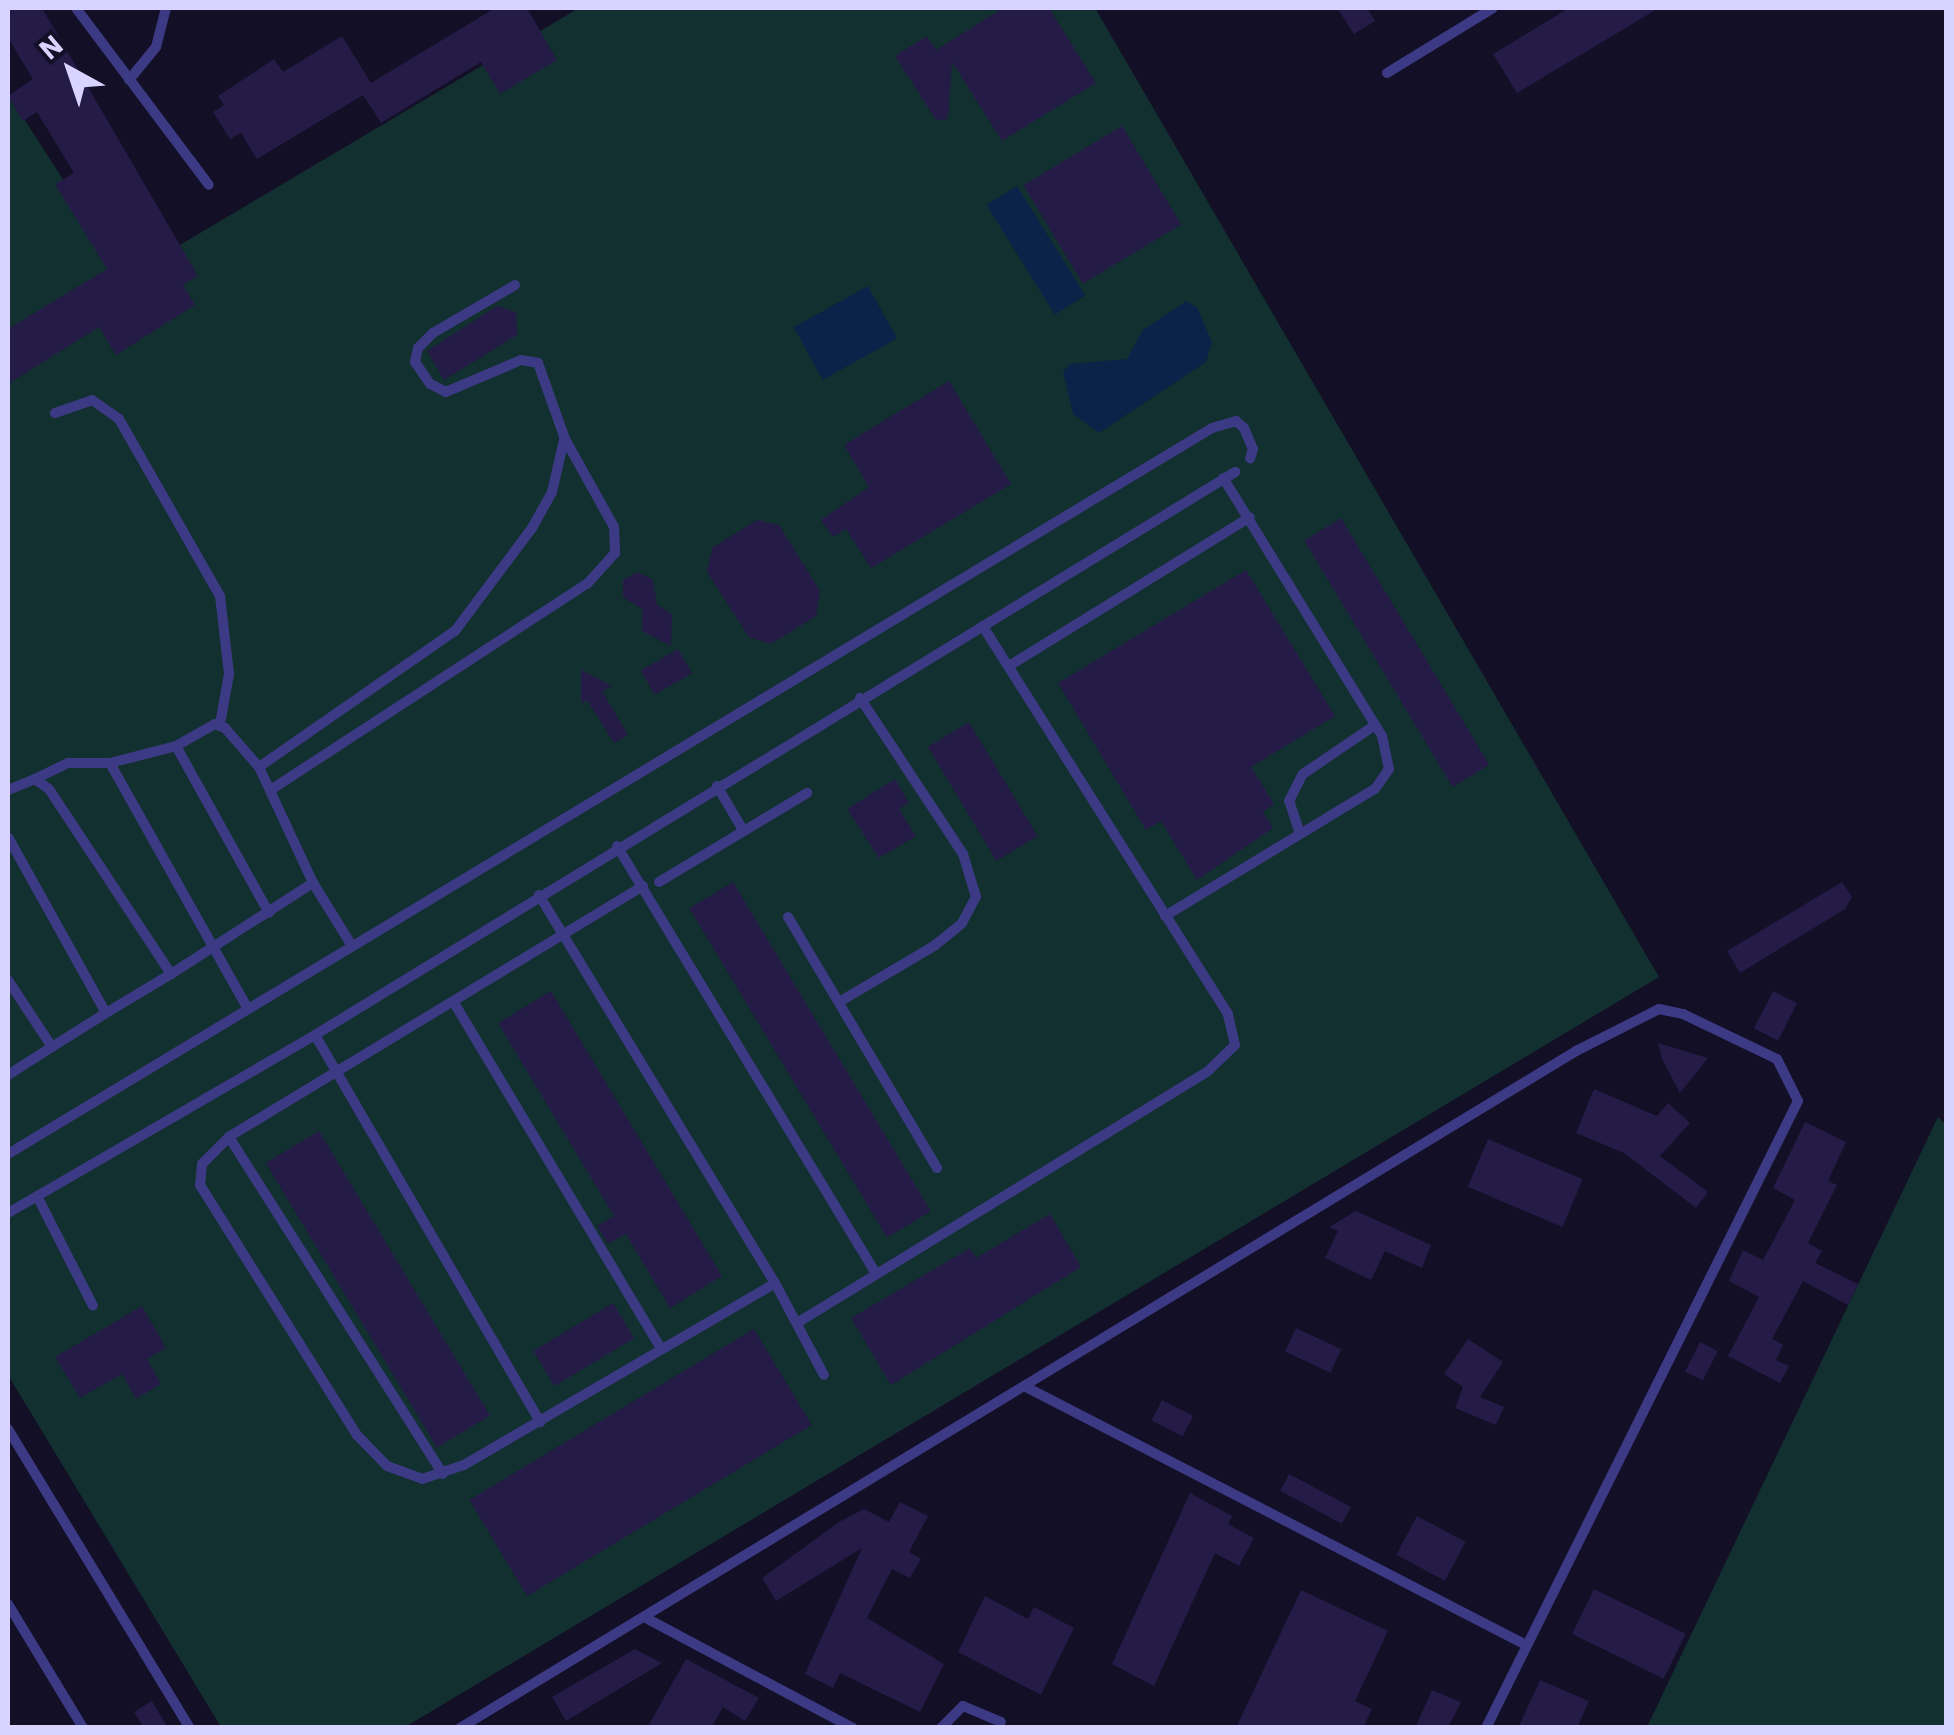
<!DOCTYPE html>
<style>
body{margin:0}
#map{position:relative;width:1954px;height:1735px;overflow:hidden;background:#130f26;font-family:"IBM Plex Sans",sans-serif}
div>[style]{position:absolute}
.green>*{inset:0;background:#12302f}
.water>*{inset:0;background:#0c2248;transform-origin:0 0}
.building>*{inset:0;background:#241b47;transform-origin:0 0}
.service>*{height:10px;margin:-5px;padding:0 5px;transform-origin:5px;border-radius:5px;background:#3d3a85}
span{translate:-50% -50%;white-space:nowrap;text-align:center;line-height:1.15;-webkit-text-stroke:10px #130f26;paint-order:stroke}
.frame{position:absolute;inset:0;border:10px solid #d9d4ff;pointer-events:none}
.north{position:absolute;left:20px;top:20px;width:100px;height:100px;-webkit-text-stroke:8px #130f26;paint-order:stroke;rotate:320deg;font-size:28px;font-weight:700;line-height:40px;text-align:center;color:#d9d4ff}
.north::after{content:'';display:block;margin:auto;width:35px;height:45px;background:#d9d4ff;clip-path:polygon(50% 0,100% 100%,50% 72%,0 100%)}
</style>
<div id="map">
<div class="green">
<i style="clip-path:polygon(579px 8px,1095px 8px,1659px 977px,405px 1727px,221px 1727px,8px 1375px,8px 94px,126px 277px)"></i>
<i style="clip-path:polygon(1938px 1117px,1946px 1125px,1946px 1727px,1647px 1727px)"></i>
</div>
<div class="water">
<i style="left:1017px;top:186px;width:129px;height:36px;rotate:58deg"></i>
<i style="left:868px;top:286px;width:60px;height:85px;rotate:61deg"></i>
<i style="clip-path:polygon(1186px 301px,1197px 307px,1212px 342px,1206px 362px,1099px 433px,1073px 414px,1063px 372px,1070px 364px,1127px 359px,1142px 331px)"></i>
</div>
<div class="building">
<i style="clip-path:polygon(8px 8px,42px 8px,198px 276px,183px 285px,195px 305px,116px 355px,99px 327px,8px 384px,8px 329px,107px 269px,55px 184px,74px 173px,37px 112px,23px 121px,8px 96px,33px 79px,8px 38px)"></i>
<i style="clip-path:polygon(495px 8px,527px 8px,557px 60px,500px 94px,481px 62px,381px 123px,363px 95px,257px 159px,241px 133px,230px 139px,213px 112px,224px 105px,218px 96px,274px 59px,283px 72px,342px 36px,371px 83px)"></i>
<i style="clip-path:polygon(1003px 8px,1049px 8px,1096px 83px,1002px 141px,952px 62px,948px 119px,936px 120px,895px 56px,927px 36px,936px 50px)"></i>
<i style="clip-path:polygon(1337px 8px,1367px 8px,1375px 21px,1354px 34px)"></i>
<i style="clip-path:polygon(1569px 8px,1659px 8px,1517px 93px,1493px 54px)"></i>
<i style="left:1122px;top:126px;width:115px;height:115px;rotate:59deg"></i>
<i style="clip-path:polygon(497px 306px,516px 312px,517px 335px,444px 380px,427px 351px)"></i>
<i style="clip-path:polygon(949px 381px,1011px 484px,871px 568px,846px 529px,833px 537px,821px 520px,869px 487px,844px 445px)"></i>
<i style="left:1341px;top:518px;width:288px;height:43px;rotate:59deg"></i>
<i style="clip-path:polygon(757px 520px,779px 525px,820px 591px,816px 616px,771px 644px,749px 637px,707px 572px,712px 548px)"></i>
<i style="clip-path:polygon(1246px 570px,1335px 716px,1251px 767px,1274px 804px,1263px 812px,1273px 828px,1197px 880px,1161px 821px,1146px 830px,1058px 683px)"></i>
<i style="clip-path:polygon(637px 572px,653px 580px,657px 605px,672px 614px,671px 646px,642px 631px,642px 609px,623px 597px,623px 580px)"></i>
<i style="left:678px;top:649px;width:28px;height:43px;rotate:60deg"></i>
<i style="clip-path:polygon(581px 670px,612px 686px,602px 691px,628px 735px,614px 743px,587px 700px,581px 704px)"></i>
<i style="left:969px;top:722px;width:133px;height:48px;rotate:59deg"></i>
<i style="clip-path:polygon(895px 779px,909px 803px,899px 809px,916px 836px,879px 858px,847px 809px)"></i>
<i style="left:733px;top:882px;width:384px;height:51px;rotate:59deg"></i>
<i style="clip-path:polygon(1842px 882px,1852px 897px,1845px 909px,1740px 973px,1727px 951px)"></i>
<i style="clip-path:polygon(551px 991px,722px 1276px,670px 1308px,626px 1234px,608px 1244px,597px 1226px,614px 1216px,498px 1023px)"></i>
<i style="left:1773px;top:991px;width:27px;height:42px;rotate:27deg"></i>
<i style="clip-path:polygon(1658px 1043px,1708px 1058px,1680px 1093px,1662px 1059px)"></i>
<i style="clip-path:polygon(1594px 1089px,1657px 1116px,1668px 1103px,1690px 1123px,1660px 1156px,1708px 1192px,1696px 1208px,1624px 1153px,1576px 1133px)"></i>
<i style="clip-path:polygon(1805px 1122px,1846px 1142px,1828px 1181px,1837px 1185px,1808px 1243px,1822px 1251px,1815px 1263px,1858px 1284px,1848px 1305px,1803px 1281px,1772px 1339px,1783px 1345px,1776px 1360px,1789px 1366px,1780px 1383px,1728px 1356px,1759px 1297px,1729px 1281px,1743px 1250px,1763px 1260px,1795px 1200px,1773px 1188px)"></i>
<i style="left:319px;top:1131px;width:332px;height:62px;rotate:59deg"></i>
<i style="left:1488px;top:1139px;width:103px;height:52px;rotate:23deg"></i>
<i style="clip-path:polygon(1356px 1211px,1431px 1245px,1422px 1268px,1385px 1251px,1371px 1280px,1325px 1258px,1338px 1231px,1329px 1227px)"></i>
<i style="clip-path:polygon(1050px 1214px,1081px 1267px,891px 1385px,851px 1318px,970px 1248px,976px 1258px)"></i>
<i style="left:613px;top:1303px;width:41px;height:93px;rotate:59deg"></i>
<i style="clip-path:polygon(142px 1306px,166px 1348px,147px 1359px,161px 1384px,136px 1399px,122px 1374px,80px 1398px,55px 1357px)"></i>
<i style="left:1296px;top:1328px;width:50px;height:26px;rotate:25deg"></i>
<i style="left:754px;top:1329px;width:112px;height:332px;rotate:59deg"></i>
<i style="clip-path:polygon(1468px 1339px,1503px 1362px,1480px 1397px,1504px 1407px,1496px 1425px,1455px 1408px,1463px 1387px,1444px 1374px)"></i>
<i style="left:1700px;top:1342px;width:20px;height:33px;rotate:27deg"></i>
<i style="left:1162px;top:1400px;width:35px;height:23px;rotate:27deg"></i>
<i style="left:1289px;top:1474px;width:70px;height:19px;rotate:28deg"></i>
<i style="clip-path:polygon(1190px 1493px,1232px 1516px,1228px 1524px,1254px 1538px,1239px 1566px,1215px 1553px,1154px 1686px,1112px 1664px)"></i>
<i style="clip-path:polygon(900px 1502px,928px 1516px,909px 1552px,921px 1559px,910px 1578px,892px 1569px,867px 1618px,944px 1664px,920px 1712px,840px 1673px,833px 1688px,805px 1674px,862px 1548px,776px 1601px,762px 1578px,839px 1522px,864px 1509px,889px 1522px)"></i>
<i style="left:1417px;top:1516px;width:55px;height:44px;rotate:28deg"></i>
<i style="left:1594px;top:1589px;width:102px;height:50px;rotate:26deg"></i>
<i style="clip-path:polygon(1301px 1590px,1388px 1631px,1355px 1701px,1372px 1709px,1363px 1728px,1236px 1728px)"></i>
<i style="clip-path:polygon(985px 1596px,1028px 1619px,1034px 1607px,1074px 1628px,1041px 1695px,958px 1652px)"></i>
<i style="clip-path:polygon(635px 1649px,662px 1663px,566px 1721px,552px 1697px)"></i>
<i style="clip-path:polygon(686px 1659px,759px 1698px,745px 1721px,723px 1707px,711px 1728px,647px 1728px)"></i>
<i style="clip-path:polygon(1540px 1680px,1589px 1701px,1577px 1728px,1518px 1728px)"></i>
<i style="clip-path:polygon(1432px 1690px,1461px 1702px,1448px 1728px,1415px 1728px)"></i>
<i style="clip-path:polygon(152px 1701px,168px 1728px,144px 1728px,134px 1712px)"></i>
</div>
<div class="service">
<i style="left:76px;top:8px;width:221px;rotate:53.1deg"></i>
<i style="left:1387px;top:73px;width:124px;rotate:-31.5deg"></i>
<i style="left:129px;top:80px;width:43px;rotate:-50.7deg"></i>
<i style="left:156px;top:47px;width:40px;rotate:-75.6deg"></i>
<i style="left:55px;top:413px;width:39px;rotate:-19deg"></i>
<i style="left:92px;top:400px;width:33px;rotate:35deg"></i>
<i style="left:119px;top:419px;width:204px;rotate:60.3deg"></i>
<i style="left:220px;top:596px;width:79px;rotate:83.4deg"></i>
<i style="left:229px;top:674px;width:51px;rotate:100.2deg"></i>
<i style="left:1009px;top:666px;width:283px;rotate:-31.7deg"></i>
<i style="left:176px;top:746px;width:45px;rotate:-29.4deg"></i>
<i style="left:215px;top:724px;width:11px;rotate:22deg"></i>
<i style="left:225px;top:728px;width:52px;rotate:48.9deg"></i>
<i style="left:259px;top:767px;width:128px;rotate:65deg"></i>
<i style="left:313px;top:883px;width:74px;rotate:58.2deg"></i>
<i style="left:259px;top:767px;width:239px;rotate:-34.8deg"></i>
<i style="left:455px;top:631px;width:129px;rotate:-53.2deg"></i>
<i style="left:532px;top:528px;width:41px;rotate:-60.9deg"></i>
<i style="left:552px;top:492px;width:53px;rotate:-77deg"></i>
<i style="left:35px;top:779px;width:37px;rotate:-26deg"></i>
<i style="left:68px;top:763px;width:42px"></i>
<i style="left:717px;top:786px;width:51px;rotate:59.4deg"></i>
<i style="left:272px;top:789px;width:376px;rotate:-33.1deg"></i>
<i style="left:587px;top:584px;width:42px;rotate:-47.9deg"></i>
<i style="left:615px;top:553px;width:26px;rotate:-92deg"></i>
<i style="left:614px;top:527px;width:101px;rotate:-119.1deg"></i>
<i style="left:565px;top:439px;width:81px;rotate:-109.6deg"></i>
<i style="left:538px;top:363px;width:17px;rotate:-170deg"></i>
<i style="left:521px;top:360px;width:82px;rotate:156.9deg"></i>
<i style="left:446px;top:392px;width:18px;rotate:-153deg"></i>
<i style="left:430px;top:384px;width:27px;rotate:-124deg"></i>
<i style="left:415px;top:362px;width:14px;rotate:-78deg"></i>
<i style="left:418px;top:348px;width:21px;rotate:-45deg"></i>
<i style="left:433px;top:333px;width:95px;rotate:-30.3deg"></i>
<i style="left:8px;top:790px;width:29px;rotate:-22deg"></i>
<i style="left:35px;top:779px;width:17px;rotate:36deg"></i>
<i style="left:49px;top:789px;width:222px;rotate:56.6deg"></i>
<i style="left:171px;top:974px;width:169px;rotate:-32.7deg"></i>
<i style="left:1299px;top:831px;width:32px;rotate:-108deg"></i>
<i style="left:1289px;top:801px;width:30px;rotate:-63deg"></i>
<i style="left:1303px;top:774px;width:87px;rotate:-34.2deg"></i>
<i style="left:8px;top:837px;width:201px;rotate:60.9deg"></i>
<i style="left:106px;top:1013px;width:64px;rotate:147.8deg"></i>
<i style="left:52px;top:1047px;width:80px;rotate:-123.3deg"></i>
<i style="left:617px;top:846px;width:499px;rotate:58.8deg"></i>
<i style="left:659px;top:882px;width:173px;rotate:-31deg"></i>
<i style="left:643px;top:886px;width:484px;rotate:148.8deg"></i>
<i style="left:229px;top:1137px;width:38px;rotate:135deg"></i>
<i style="left:202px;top:1164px;width:21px;rotate:95deg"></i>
<i style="left:200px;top:1185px;width:295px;rotate:57.9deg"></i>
<i style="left:357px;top:1435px;width:43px;rotate:45.9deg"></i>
<i style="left:387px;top:1466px;width:37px;rotate:20deg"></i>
<i style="left:422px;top:1479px;width:44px;rotate:-18.4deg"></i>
<i style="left:464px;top:1465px;width:360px;rotate:-30.3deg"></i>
<i style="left:539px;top:895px;width:454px;rotate:58.7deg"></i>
<i style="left:775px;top:1283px;width:104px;rotate:62deg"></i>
<i style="left:1165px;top:916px;width:245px;rotate:-31.2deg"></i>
<i style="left:1375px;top:789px;width:24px;rotate:-55deg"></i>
<i style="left:1389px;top:769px;width:34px;rotate:-102deg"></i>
<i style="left:1382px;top:736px;width:303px;rotate:-121.6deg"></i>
<i style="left:788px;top:917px;width:292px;rotate:59.3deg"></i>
<i style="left:453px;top:1001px;width:405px;rotate:59.1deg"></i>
<i style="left:839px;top:1002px;width:110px;rotate:-30.5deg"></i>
<i style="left:934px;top:946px;width:36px;rotate:-39deg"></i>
<i style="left:962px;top:923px;width:30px;rotate:-62deg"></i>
<i style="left:976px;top:897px;width:45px;rotate:-106.8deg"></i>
<i style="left:963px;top:854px;width:187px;rotate:-123.4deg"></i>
<i style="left:248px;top:1009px;width:282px;rotate:-119.3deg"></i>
<i style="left:110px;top:763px;width:68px;rotate:-14.4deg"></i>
<i style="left:176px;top:746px;width:191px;rotate:60.9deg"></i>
<i style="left:106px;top:1013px;width:76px;rotate:-31deg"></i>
<i style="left:315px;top:1035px;width:448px;rotate:59.8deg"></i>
<i style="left:8px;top:1075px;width:52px;rotate:-32.5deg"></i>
<i style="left:229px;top:1137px;width:399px;rotate:57.6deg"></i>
<i style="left:8px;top:1154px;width:1406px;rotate:-31.09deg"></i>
<i style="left:1212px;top:428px;width:25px;rotate:-16deg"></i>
<i style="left:1236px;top:421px;width:11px;rotate:41deg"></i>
<i style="left:1244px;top:428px;width:23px;rotate:67deg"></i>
<i style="left:1253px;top:449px;width:10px;rotate:107deg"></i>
<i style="left:37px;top:1196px;width:123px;rotate:63deg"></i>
<i style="left:8px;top:1213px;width:355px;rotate:-30.1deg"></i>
<i style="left:315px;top:1035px;width:1079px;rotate:-31.46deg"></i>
<i style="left:797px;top:1323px;width:482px;rotate:-31.5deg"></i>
<i style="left:1208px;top:1071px;width:37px;rotate:-44deg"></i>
<i style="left:1235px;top:1045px;width:32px;rotate:-103deg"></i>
<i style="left:1228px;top:1014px;width:459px;rotate:-122.3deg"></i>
<i style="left:1024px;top:1386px;width:565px;rotate:27.29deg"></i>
<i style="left:8px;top:1429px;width:350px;rotate:58.7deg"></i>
<i style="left:8px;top:1604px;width:145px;rotate:58.8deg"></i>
<i style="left:644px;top:1617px;width:237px;rotate:28deg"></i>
<i style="left:460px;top:1728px;width:1305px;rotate:-31.24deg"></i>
<i style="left:1576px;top:1051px;width:93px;rotate:-26.8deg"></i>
<i style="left:1659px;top:1009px;width:25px;rotate:12deg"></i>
<i style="left:1683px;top:1014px;width:104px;rotate:25.6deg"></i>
<i style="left:1777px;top:1059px;width:47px;rotate:63.4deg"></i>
<i style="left:1798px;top:1101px;width:700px;rotate:116.46deg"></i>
<i style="left:941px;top:1728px;width:31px;rotate:-45deg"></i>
<i style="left:963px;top:1706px;width:41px;rotate:22.8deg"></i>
</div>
<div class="frame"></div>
<div class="north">N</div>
</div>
